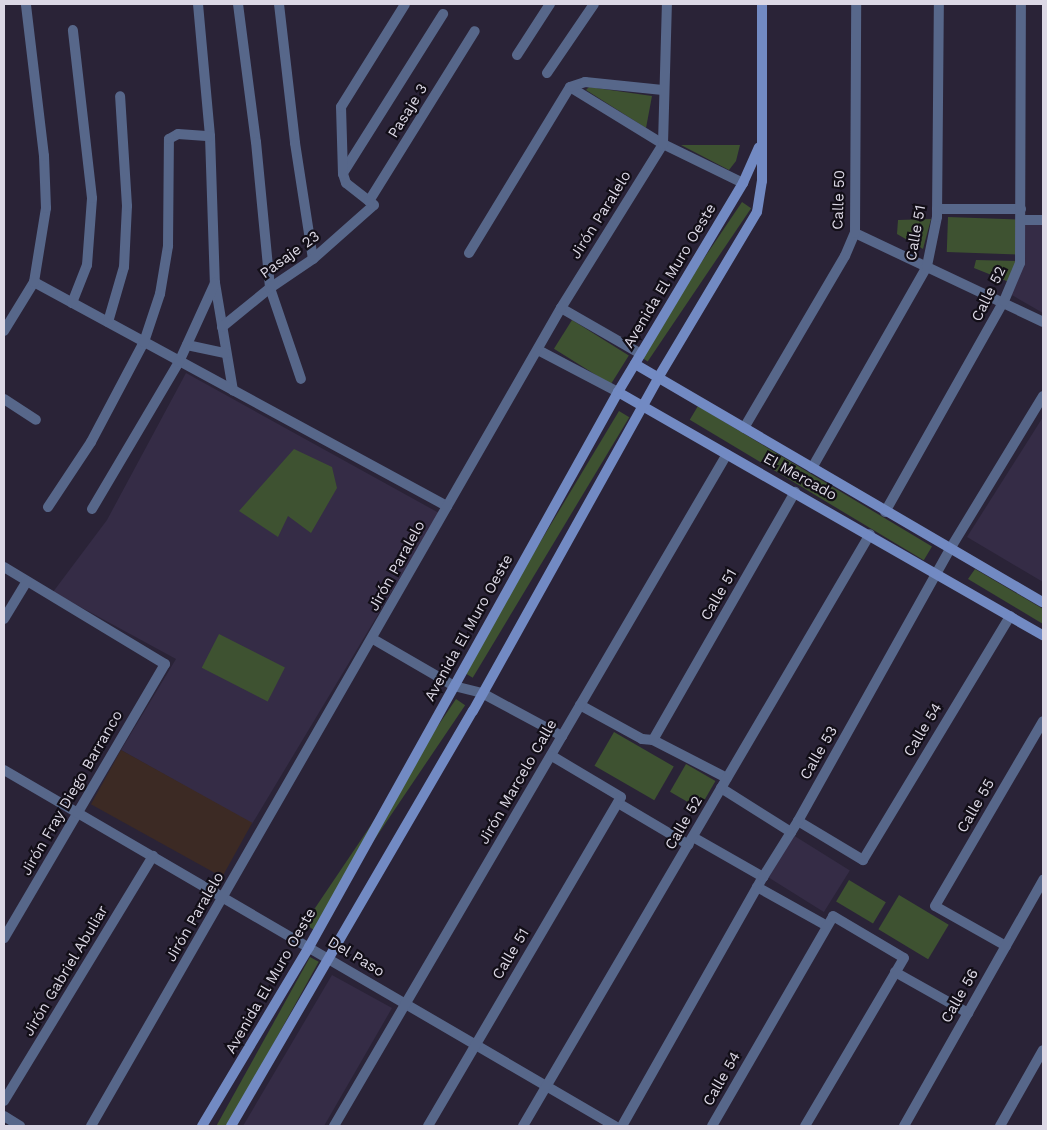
<!DOCTYPE html>
<meta charset="utf-8">
<style>
body{margin:0}
#map{position:relative;width:1047px;height:1130px;overflow:hidden;background:#2a2337;font-family:"Work Sans",sans-serif}
div>[style]{position:absolute}
.built>*{inset:0;background:#352c46;transform-origin:0 0}
.medical>*{inset:0;background:#3c2a24;transform-origin:0 0}
.green>*{inset:0;background:#3e5231;transform-origin:0 0}
.street>*{height:10px;margin:-5px;padding:0 5px;transform-origin:5px;border-radius:5px;background:#57678a}
.secondary>*{height:10px;margin:-5px;padding:0 5px;transform-origin:5px;border-radius:5px;background:#728ac3}
span{translate:-50% -50%;white-space:nowrap;text-align:center;line-height:1.15;-webkit-text-stroke:4.5px #120e17;paint-order:stroke}
.street-label{font-size:15px;color:#dcd8e5}
.frame{position:absolute;inset:0;border:5px solid #dcd8e5;pointer-events:none}
</style>
<div id="map">
<div class="built">
<i style="clip-path:polygon(1023px 224px,1043px 224px,1043px 313px,1010px 294px)"></i>
<i style="clip-path:polygon(186px 373px,439px 513px,252px 824px,121px 750px,176px 659px,53px 592px,107px 520px)"></i>
<i style="clip-path:polygon(1043px 417px,1043px 582px,967px 537px)"></i>
<i style="left:793px;top:835px;width:67px;height:49px;rotate:32deg"></i>
<i style="clip-path:polygon(332px 975px,392px 1008px,324px 1126px,243px 1126px)"></i>
</div>
<div class="medical">
<i style="left:121px;top:750px;width:150px;height:62px;rotate:29deg"></i>
</div>
<div class="green">
<i style="clip-path:polygon(589px 87px,652px 96px,646px 128px,586px 90px)"></i>
<i style="clip-path:polygon(681px 145px,740px 145px,736px 161px,729px 170px)"></i>
<i style="left:742px;top:202px;width:11px;height:185px;rotate:34deg"></i>
<i style="left:948px;top:217px;width:71px;height:35px;rotate:2deg"></i>
<i style="clip-path:polygon(931px 219px,923px 249px,897px 234px,898px 220px)"></i>
<i style="clip-path:polygon(976px 260px,1018px 261px,1009px 282px,974px 268px)"></i>
<i style="left:572px;top:320px;width:67px;height:34px;rotate:32deg"></i>
<i style="left:698px;top:406px;width:273px;height:16px;rotate:31deg"></i>
<i style="left:619px;top:411px;width:12px;height:304px;rotate:31deg"></i>
<i style="clip-path:polygon(294px 449px,332px 467px,337px 488px,311px 533px,288px 516px,278px 537px,239px 511px)"></i>
<i style="clip-path:polygon(975px 569px,1043px 609px,1043px 624px,968px 579px)"></i>
<i style="left:219px;top:634px;width:74px;height:38px;rotate:27deg"></i>
<i style="left:456px;top:699px;width:11px;height:271px;rotate:34deg"></i>
<i style="left:614px;top:732px;width:69px;height:39px;rotate:30deg"></i>
<i style="left:686px;top:764px;width:34px;height:32px;rotate:30deg"></i>
<i style="left:849px;top:880px;width:43px;height:25px;rotate:31deg"></i>
<i style="left:899px;top:895px;width:58px;height:40px;rotate:31deg"></i>
<i style="left:310px;top:957px;width:10px;height:197px;rotate:29deg"></i>
</div>
<div class="street">
<i style="left:198px;top:4px;width:133px;rotate:84.8deg"></i>
<i style="left:210px;top:136px;width:147px;rotate:88.1deg"></i>
<i style="left:215px;top:283px;width:109px;rotate:80.5deg"></i>
<i style="left:238px;top:4px;width:139px;rotate:82.6deg"></i>
<i style="left:256px;top:142px;width:147px;rotate:84.5deg"></i>
<i style="left:270px;top:288px;width:96px;rotate:71.2deg"></i>
<i style="left:279px;top:4px;width:140px;rotate:83.4deg"></i>
<i style="left:295px;top:143px;width:117px;rotate:81.2deg"></i>
<i style="left:517px;top:55px;width:61px;rotate:-57.1deg"></i>
<i style="left:547px;top:73px;width:83px;rotate:-55.7deg"></i>
<i style="left:570px;top:87px;width:109px;rotate:31.5deg"></i>
<i style="left:663px;top:144px;width:89px;rotate:26deg"></i>
<i style="left:343px;top:173px;width:188px;rotate:-57.8deg"></i>
<i style="left:369px;top:201px;width:29px;rotate:-142deg"></i>
<i style="left:346px;top:183px;width:9px;rotate:-108deg"></i>
<i style="left:343px;top:174px;width:67px;rotate:-91.7deg"></i>
<i style="left:341px;top:107px;width:121px;rotate:-58.1deg"></i>
<i style="left:937px;top:209px;width:84px"></i>
<i style="left:1021px;top:220px;width:22px"></i>
<i style="left:855px;top:233px;width:208px;rotate:25.3deg"></i>
<i style="left:469px;top:253px;width:194px;rotate:-58.7deg"></i>
<i style="left:570px;top:87px;width:16px;rotate:-18deg"></i>
<i style="left:585px;top:82px;width:78px;rotate:5.9deg"></i>
<i style="left:34px;top:282px;width:470px;rotate:28.5deg"></i>
<i style="left:72px;top:303px;width:41px;rotate:-68.5deg"></i>
<i style="left:87px;top:265px;width:67px;rotate:-85.7deg"></i>
<i style="left:92px;top:198px;width:169px;rotate:-96.5deg"></i>
<i style="left:561px;top:308px;width:92px;rotate:29.9deg"></i>
<i style="left:108px;top:322px;width:57px;rotate:-73.8deg"></i>
<i style="left:124px;top:267px;width:61px;rotate:-87.2deg"></i>
<i style="left:127px;top:206px;width:110px;rotate:-93.6deg"></i>
<i style="left:222px;top:327px;width:62px;rotate:-39.1deg"></i>
<i style="left:270px;top:288px;width:52px;rotate:-34deg"></i>
<i style="left:313px;top:259px;width:81px;rotate:-41.5deg"></i>
<i style="left:374px;top:205px;width:6px;rotate:-141deg"></i>
<i style="left:369px;top:201px;width:200px;rotate:-58.1deg"></i>
<i style="left:4px;top:331px;width:57px;rotate:-58.5deg"></i>
<i style="left:34px;top:282px;width:75px;rotate:-80.8deg"></i>
<i style="left:46px;top:208px;width:52px;rotate:-92.2deg"></i>
<i style="left:44px;top:156px;width:153px;rotate:-96.8deg"></i>
<i style="left:187px;top:345px;width:40px;rotate:12deg"></i>
<i style="left:538px;top:350px;width:90px;rotate:27.7deg"></i>
<i style="left:4px;top:399px;width:38px;rotate:33deg"></i>
<i style="left:744px;top:428px;width:199px;rotate:-59.6deg"></i>
<i style="left:845px;top:256px;width:25px;rotate:-67deg"></i>
<i style="left:855px;top:233px;width:229px;rotate:-89.7deg"></i>
<i style="left:812px;top:468px;width:232px;rotate:-60.3deg"></i>
<i style="left:927px;top:266px;width:50px;rotate:-78.5deg"></i>
<i style="left:937px;top:217px;width:213px;rotate:-89.5deg"></i>
<i style="left:48px;top:507px;width:78px;rotate:-56.5deg"></i>
<i style="left:91px;top:442px;width:113px;rotate:-62.1deg"></i>
<i style="left:144px;top:342px;width:51px;rotate:-71.6deg"></i>
<i style="left:160px;top:294px;width:49px;rotate:-80.5deg"></i>
<i style="left:168px;top:246px;width:107px;rotate:-89.5deg"></i>
<i style="left:169px;top:139px;width:10px;rotate:-29deg"></i>
<i style="left:178px;top:134px;width:32px;rotate:4deg"></i>
<i style="left:92px;top:509px;width:171px;rotate:-59.4deg"></i>
<i style="left:179px;top:362px;width:87px;rotate:-65.5deg"></i>
<i style="left:885px;top:512px;width:242px;rotate:-60.6deg"></i>
<i style="left:1004px;top:301px;width:41px;rotate:-67.2deg"></i>
<i style="left:1020px;top:263px;width:259px;rotate:-89.8deg"></i>
<i style="left:4px;top:567px;width:188px;rotate:31.1deg"></i>
<i style="left:165px;top:664px;width:318px;rotate:120.4deg"></i>
<i style="left:4px;top:619px;width:44px;rotate:-58.8deg"></i>
<i style="left:373px;top:639px;width:94px;rotate:30.1deg"></i>
<i style="left:454px;top:686px;width:29px;rotate:14deg"></i>
<i style="left:482px;top:693px;width:91px;rotate:28.3deg"></i>
<i style="left:580px;top:705px;width:71px;rotate:28.7deg"></i>
<i style="left:642px;top:739px;width:11px;rotate:5deg"></i>
<i style="left:653px;top:740px;width:83px;rotate:27.2deg"></i>
<i style="left:653px;top:740px;width:286px;rotate:-60.2deg"></i>
<i style="left:4px;top:770px;width:707px;rotate:30.23deg"></i>
<i style="left:721px;top:788px;width:83px;rotate:32.2deg"></i>
<i style="left:618px;top:803px;width:82px;rotate:30.6deg"></i>
<i style="left:798px;top:821px;width:76px;rotate:31deg"></i>
<i style="left:863px;top:860px;width:285px;rotate:-58.9deg"></i>
<i style="left:693px;top:837px;width:81px;rotate:29.7deg"></i>
<i style="left:757px;top:887px;width:80px;rotate:29.1deg"></i>
<i style="left:1006px;top:946px;width:81px;rotate:-150.6deg"></i>
<i style="left:935px;top:906px;width:214px;rotate:-59.7deg"></i>
<i style="left:895px;top:972px;width:84px;rotate:29.3deg"></i>
<i style="left:4px;top:1101px;width:287px;rotate:-58.7deg"></i>
<i style="left:4px;top:1116px;width:19px;rotate:32deg"></i>
<i style="left:91px;top:1126px;width:943px;rotate:-60.12deg"></i>
<i style="left:561px;top:308px;width:193px;rotate:-58.1deg"></i>
<i style="left:663px;top:144px;width:140px;rotate:-88.4deg"></i>
<i style="left:334px;top:1126px;width:778px;rotate:-59.68deg"></i>
<i style="left:428px;top:1126px;width:381px;rotate:-59.6deg"></i>
<i style="left:621px;top:797px;width:80px;rotate:-149.3deg"></i>
<i style="left:523px;top:1126px;width:686px;rotate:-59.62deg"></i>
<i style="left:622px;top:1126px;width:286px;rotate:-60.5deg"></i>
<i style="left:763px;top:877px;width:66px;rotate:-58deg"></i>
<i style="left:798px;top:821px;width:312px;rotate:-60.8deg"></i>
<i style="left:950px;top:549px;width:179px;rotate:-58.7deg"></i>
<i style="left:712px;top:1126px;width:242px;rotate:-60deg"></i>
<i style="left:833px;top:916px;width:82px;rotate:30.6deg"></i>
<i style="left:904px;top:958px;width:195px;rotate:120.5deg"></i>
<i style="left:904px;top:1126px;width:283px;rotate:-60.5deg"></i>
<i style="left:1000px;top:1126px;width:87px;rotate:-60.5deg"></i>
</div>
<div class="secondary">
<i style="left:635px;top:364px;width:472px;rotate:30.3deg"></i>
<i style="left:618px;top:392px;width:490px;rotate:29.8deg"></i>
<i style="left:202px;top:1126px;width:209px;rotate:-59.1deg"></i>
<i style="left:309px;top:947px;width:635px;rotate:-60.89deg"></i>
<i style="left:618px;top:392px;width:244px;rotate:-59.1deg"></i>
<i style="left:743px;top:183px;width:39px;rotate:-66deg"></i>
<i style="left:231px;top:1126px;width:480px;rotate:-59.8deg"></i>
<i style="left:473px;top:711px;width:381px;rotate:-60.9deg"></i>
<i style="left:658px;top:378px;width:193px;rotate:-59.2deg"></i>
<i style="left:757px;top:212px;width:31px;rotate:-81deg"></i>
<i style="left:762px;top:181px;width:177px;rotate:-90deg"></i>
</div>
<div class="street-label">
<span style="left:408px;top:111px;rotate:-58deg">Pasaje 3</span>
<span style="left:839px;top:200px;rotate:-88deg">Calle 50</span>
<span style="left:601px;top:215px;rotate:-58deg">Jirón Paralelo</span>
<span style="left:916px;top:233px;rotate:-80deg">Calle 51</span>
<span style="left:290px;top:255px;rotate:-36deg">Pasaje 23</span>
<span style="left:670px;top:276px;rotate:-59deg">Avenida El Muro Oeste</span>
<span style="left:989px;top:294px;rotate:-64deg">Calle 52</span>
<span style="left:800px;top:477px;rotate:29deg">El Mercado</span>
<span style="left:397px;top:566px;rotate:-61deg">Jirón Paralelo</span>
<span style="left:719px;top:595px;rotate:-60deg">Calle 51</span>
<span style="left:469px;top:628px;rotate:-61deg">Avenida El Muro Oeste</span>
<span style="left:923px;top:730px;rotate:-59deg">Calle 54</span>
<span style="left:819px;top:753px;rotate:-60deg">Calle 53</span>
<span style="left:518px;top:782px;rotate:-60deg">Jirón Marcelo Calle</span>
<span style="left:72px;top:793px;rotate:-60deg">Jirón Fray Diego Barranco</span>
<span style="left:976px;top:806px;rotate:-60deg">Calle 55</span>
<span style="left:684px;top:823px;rotate:-60deg">Calle 52</span>
<span style="left:195px;top:917px;rotate:-60deg">Jirón Paralelo</span>
<span style="left:511px;top:954px;rotate:-59deg">Calle 51</span>
<span style="left:356px;top:957px;rotate:31deg">Del Paso</span>
<span style="left:66px;top:971px;rotate:-59deg">Jirón Gabriel Abuliar</span>
<span style="left:271px;top:981px;rotate:-60deg">Avenida El Muro Oeste</span>
<span style="left:960px;top:996px;rotate:-60deg">Calle 56</span>
<span style="left:722px;top:1079px;rotate:-60deg">Calle 54</span>
</div>
<div class="frame"></div>
</div>
